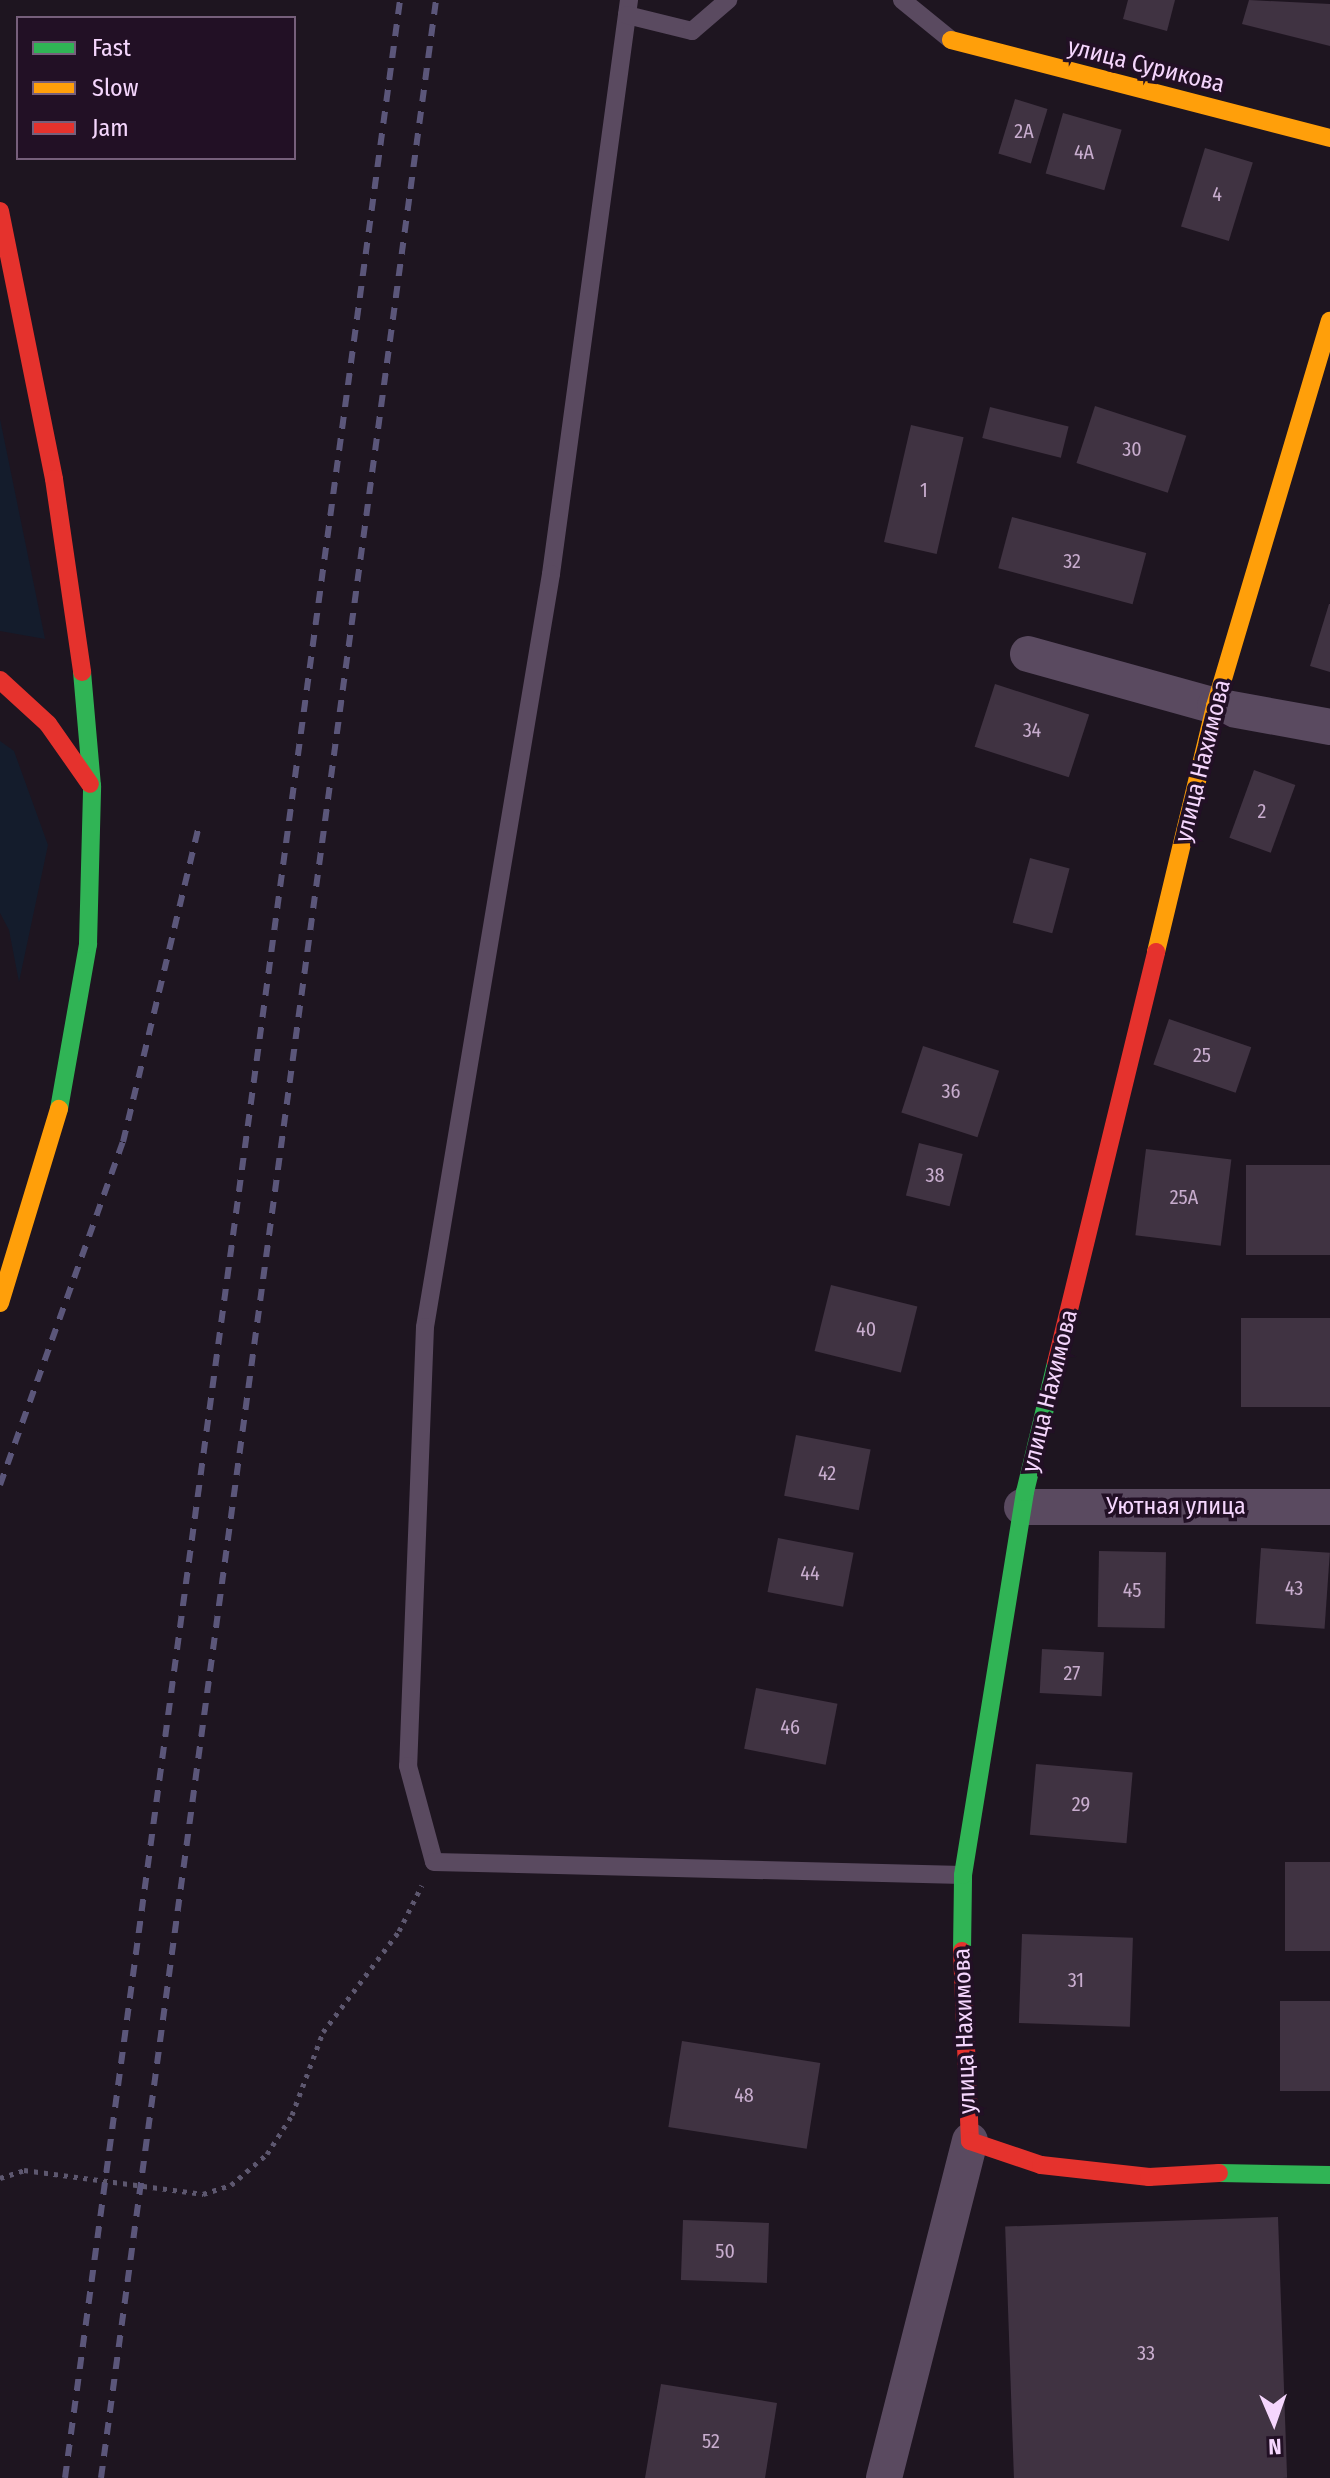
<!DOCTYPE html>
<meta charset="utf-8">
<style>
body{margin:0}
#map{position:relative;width:1330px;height:2478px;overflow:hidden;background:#1e1520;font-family:"Fira Sans Condensed",sans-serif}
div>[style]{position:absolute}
.green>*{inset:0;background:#141c2c}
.building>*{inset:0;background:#403342;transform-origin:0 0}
.path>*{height:5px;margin-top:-2.5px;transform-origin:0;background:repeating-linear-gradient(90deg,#5d576f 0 4px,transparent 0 10px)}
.lane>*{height:18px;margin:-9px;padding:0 9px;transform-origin:9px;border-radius:9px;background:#5a4a60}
.street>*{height:36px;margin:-18px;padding:0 18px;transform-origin:18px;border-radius:18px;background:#5a4a60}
.fast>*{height:18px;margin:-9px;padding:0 9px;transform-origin:9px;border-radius:9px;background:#30b455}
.slow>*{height:18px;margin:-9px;padding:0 9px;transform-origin:9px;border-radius:9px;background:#ff9f0a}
.jam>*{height:18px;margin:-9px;padding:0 9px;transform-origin:9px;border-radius:9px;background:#e5322d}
.rail>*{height:6px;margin-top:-3px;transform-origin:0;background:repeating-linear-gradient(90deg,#5b567a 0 12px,transparent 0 22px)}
span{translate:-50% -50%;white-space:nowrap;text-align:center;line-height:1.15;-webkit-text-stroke:7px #221025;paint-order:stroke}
.number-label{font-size:20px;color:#c8adce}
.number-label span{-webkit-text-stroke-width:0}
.street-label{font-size:24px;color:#f5d6fd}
.legend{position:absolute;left:16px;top:16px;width:280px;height:144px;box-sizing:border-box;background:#221025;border:2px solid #765f7b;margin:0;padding:10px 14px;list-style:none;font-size:24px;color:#f5d6fd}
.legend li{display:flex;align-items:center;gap:16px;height:40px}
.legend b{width:40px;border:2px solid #765f7b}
.north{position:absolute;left:1234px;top:2382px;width:80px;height:80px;-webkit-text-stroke:6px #221025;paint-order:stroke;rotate:178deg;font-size:22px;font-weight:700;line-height:32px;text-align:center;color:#f5d6fd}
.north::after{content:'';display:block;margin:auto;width:28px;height:36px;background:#f5d6fd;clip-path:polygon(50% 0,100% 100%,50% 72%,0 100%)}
</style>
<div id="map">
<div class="green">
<i style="clip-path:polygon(0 419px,45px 639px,0 631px)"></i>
<i style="clip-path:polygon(0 741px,14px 751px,48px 845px,19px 982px,9px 930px,0 913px)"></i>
</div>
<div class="building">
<i style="clip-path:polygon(1128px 0,1175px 0,1167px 31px,1123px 19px)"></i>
<i style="clip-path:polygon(1249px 0,1330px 4px,1330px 46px,1242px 24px)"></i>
<i style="left:1015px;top:99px;width:34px;height:57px;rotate:17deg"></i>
<i style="left:1063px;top:113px;width:61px;height:63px;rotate:16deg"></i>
<i style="left:1205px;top:148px;width:50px;height:82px;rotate:17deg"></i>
<i style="left:1095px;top:406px;width:96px;height:60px;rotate:18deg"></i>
<i style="left:990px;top:407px;width:81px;height:32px;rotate:14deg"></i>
<i style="left:911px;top:425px;width:54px;height:120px;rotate:13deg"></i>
<i style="left:1012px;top:517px;width:139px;height:53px;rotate:15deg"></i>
<i style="clip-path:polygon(1329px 604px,1330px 604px,1330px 672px,1310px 666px)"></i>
<i style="left:995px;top:684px;width:99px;height:66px;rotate:18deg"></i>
<i style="left:1254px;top:770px;width:44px;height:72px;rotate:20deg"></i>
<i style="left:1030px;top:858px;width:41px;height:67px;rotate:15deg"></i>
<i style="left:1169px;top:1019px;width:87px;height:48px;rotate:19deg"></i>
<i style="left:923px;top:1046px;width:80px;height:70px;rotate:18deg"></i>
<i style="left:919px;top:1143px;width:45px;height:54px;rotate:14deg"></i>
<i style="left:1146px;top:1149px;width:86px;height:87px;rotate:7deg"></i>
<i style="left:1246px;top:1165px;width:84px;height:90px"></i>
<i style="left:831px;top:1285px;width:89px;height:68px;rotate:14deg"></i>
<i style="left:1241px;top:1318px;width:89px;height:89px"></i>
<i style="left:796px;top:1435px;width:76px;height:62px;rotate:11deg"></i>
<i style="left:778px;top:1538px;width:77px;height:55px;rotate:11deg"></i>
<i style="left:1261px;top:1548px;width:69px;height:76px;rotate:4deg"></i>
<i style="left:1099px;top:1551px;width:67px;height:76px;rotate:1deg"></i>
<i style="left:1042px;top:1649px;width:62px;height:44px;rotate:3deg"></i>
<i style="left:756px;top:1688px;width:83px;height:62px;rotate:11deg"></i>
<i style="left:1036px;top:1764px;width:97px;height:71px;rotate:5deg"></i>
<i style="left:1285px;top:1862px;width:45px;height:89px"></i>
<i style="left:1022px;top:1934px;width:111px;height:89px;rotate:2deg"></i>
<i style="left:1280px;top:2001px;width:50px;height:90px"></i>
<i style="left:682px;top:2041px;width:140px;height:87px;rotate:9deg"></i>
<i style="left:1278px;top:2217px;width:261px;height:273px;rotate:88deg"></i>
<i style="left:683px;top:2220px;width:86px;height:60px;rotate:2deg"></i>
<i style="clip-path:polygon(661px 2384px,777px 2403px,765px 2478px,645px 2478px)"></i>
</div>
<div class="path">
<i style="left:0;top:2178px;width:25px;rotate:-18deg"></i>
<i style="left:24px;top:2170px;width:181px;rotate:7.6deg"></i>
<i style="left:203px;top:2194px;width:29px;rotate:-18deg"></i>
<i style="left:231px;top:2185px;width:48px;rotate:-40.7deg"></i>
<i style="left:267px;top:2154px;width:46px;rotate:-57.3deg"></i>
<i style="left:292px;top:2115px;width:89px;rotate:-69.5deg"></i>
<i style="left:323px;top:2032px;width:126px;rotate:-53deg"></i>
<i style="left:399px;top:1931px;width:51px;rotate:-63.4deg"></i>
</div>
<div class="lane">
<i style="left:629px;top:0;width:579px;rotate:97.74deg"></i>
<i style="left:551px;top:574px;width:763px;rotate:99.5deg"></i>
<i style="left:425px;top:1327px;width:439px;rotate:92.2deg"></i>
<i style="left:408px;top:1766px;width:99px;rotate:74.8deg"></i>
<i style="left:434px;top:1862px;width:529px;rotate:1.41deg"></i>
<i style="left:902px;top:0;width:63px;rotate:39.2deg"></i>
<i style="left:627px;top:15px;width:67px;rotate:13.8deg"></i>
<i style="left:692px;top:31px;width:48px;rotate:-40.7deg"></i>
</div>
<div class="street">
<i style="left:1028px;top:654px;width:194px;rotate:15.5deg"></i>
<i style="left:1215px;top:706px;width:117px;rotate:10.3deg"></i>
<i style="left:1022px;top:1507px;width:308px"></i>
<i style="left:884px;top:2478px;width:348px;rotate:-75.7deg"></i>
</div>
<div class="fast">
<i style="left:59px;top:1109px;width:168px;rotate:-80deg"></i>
<i style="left:88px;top:944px;width:158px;rotate:-88.5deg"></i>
<i style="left:92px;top:786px;width:114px;rotate:-95deg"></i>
<i style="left:962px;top:1951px;width:76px;rotate:-89.2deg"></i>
<i style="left:963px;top:1875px;width:388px;rotate:-80.8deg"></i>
<i style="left:1025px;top:1492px;width:133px;rotate:-76.5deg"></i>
<i style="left:1219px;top:2173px;width:111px;rotate:1deg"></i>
</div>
<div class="slow">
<i style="left:951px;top:40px;width:391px;rotate:14.5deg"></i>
<i style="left:1156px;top:952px;width:253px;rotate:-76.5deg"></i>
<i style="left:1215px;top:706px;width:402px;rotate:-73.4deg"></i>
<i style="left:0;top:1303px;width:203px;rotate:-73.1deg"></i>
</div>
<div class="jam">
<i style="left:0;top:211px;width:273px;rotate:78.6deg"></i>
<i style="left:54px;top:479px;width:195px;rotate:81.7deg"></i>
<i style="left:0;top:680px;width:65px;rotate:42.5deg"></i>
<i style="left:48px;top:724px;width:73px;rotate:55deg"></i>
<i style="left:1056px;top:1363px;width:423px;rotate:-76.3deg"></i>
<i style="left:962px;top:1951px;width:190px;rotate:87.6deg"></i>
<i style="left:970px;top:2141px;width:75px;rotate:18.7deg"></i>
<i style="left:1041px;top:2165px;width:109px;rotate:6.3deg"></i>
<i style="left:1149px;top:2177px;width:70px;rotate:-3.3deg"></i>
</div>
<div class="rail">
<i style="left:0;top:1485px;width:364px;rotate:-70.3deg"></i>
<i style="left:123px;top:1142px;width:326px;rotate:-76.5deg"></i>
<i style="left:65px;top:2478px;width:2501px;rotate:-82.3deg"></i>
<i style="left:101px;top:2478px;width:2501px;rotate:-82.3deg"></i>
</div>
<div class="number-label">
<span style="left:1024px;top:131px">2А</span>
<span style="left:1084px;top:152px">4А</span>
<span style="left:1217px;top:194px">4</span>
<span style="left:1132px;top:449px">30</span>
<span style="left:924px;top:490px">1</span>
<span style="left:1072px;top:561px">32</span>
<span style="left:1032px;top:730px">34</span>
<span style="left:1262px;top:811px">2</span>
<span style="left:1202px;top:1055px">25</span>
<span style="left:951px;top:1091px">36</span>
<span style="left:935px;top:1175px">38</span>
<span style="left:1184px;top:1197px">25А</span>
<span style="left:866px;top:1329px">40</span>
<span style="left:827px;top:1473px">42</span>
<span style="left:810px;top:1573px">44</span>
<span style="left:1294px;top:1588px">43</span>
<span style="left:1132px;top:1590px">45</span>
<span style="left:1072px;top:1673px">27</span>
<span style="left:790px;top:1727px">46</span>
<span style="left:1081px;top:1804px">29</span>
<span style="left:1076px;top:1980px">31</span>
<span style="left:744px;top:2095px">48</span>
<span style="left:725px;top:2251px">50</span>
<span style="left:1146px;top:2353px">33</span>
<span style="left:711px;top:2441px">52</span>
</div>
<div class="street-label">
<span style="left:1146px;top:66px;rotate:14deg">улица Сурикова</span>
<span style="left:1203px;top:761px;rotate:-76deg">улица Нахимова</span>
<span style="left:1050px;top:1391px;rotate:-76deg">улица Нахимова</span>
<span style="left:1176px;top:1507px">Уютная улица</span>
<span style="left:965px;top:2031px;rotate:-92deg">улица Нахимова</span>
</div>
<ul class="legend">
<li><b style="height:10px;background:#30b455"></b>Fast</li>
<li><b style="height:10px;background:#ff9f0a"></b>Slow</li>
<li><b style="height:10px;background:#e5322d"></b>Jam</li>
</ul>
<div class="north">N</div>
</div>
